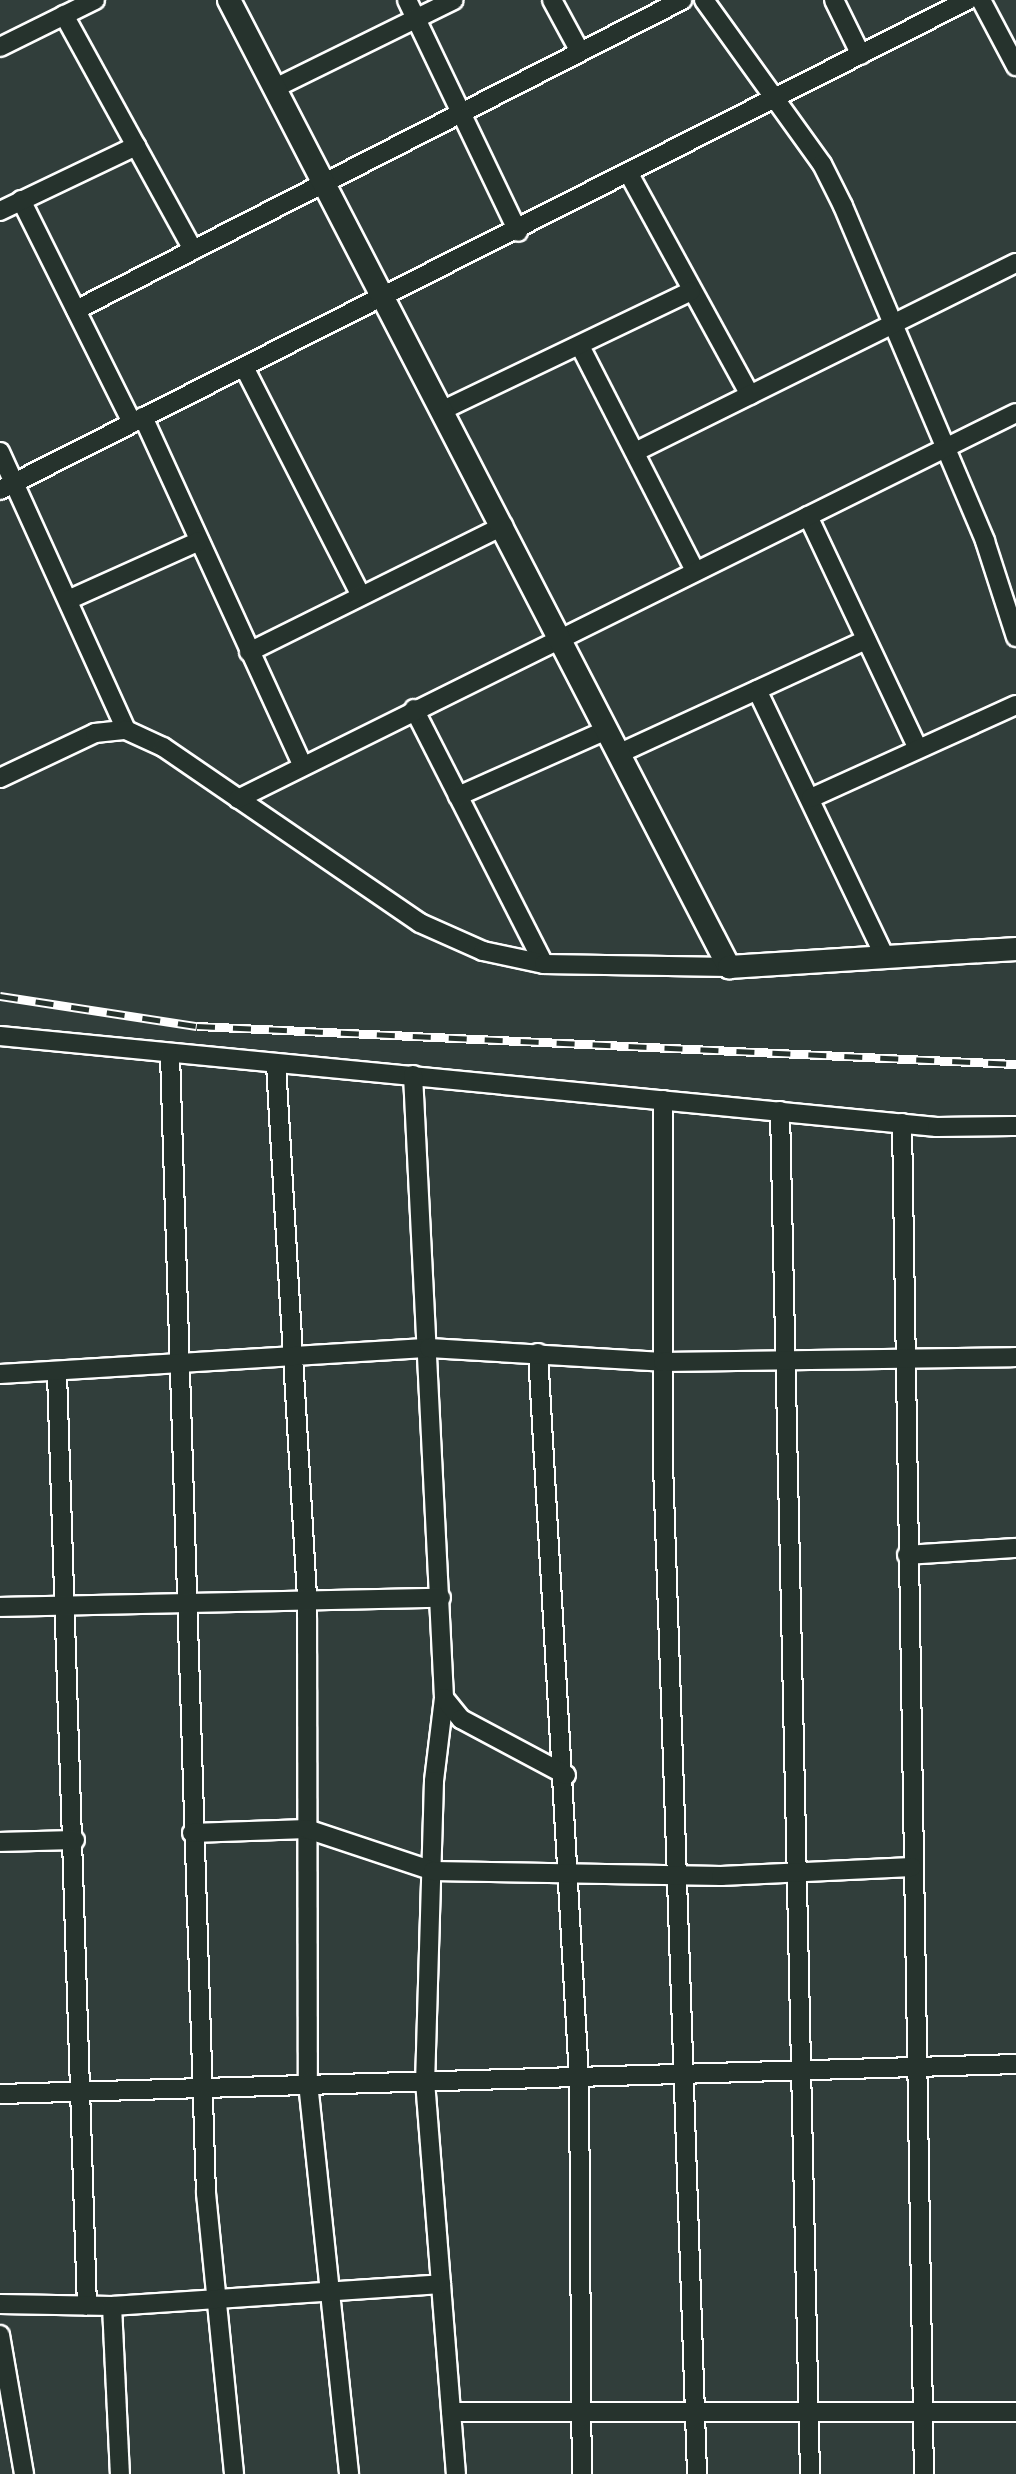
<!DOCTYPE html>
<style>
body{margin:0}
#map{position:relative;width:1016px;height:2474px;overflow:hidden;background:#313e3b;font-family:Pangolin,sans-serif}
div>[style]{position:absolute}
.roads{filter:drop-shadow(2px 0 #fff) drop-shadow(-2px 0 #fff) drop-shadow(0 2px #fff) drop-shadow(0 -2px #fff)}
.minor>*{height:18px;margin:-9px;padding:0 9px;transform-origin:9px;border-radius:9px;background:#26332d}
.tertiary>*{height:22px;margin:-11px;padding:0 11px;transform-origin:11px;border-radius:11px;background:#26332d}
.rail>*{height:9px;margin-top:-4.5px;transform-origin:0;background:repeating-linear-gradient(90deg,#26332d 0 18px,#fff 0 36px);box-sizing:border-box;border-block:2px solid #fff}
span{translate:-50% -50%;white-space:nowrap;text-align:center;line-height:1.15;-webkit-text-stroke:6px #26332d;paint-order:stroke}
</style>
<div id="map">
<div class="roads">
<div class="minor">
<i style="left:407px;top:0;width:257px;rotate:64.4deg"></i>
<i style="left:552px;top:0;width:57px;rotate:61.6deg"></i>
<i style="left:704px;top:0;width:202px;rotate:54.3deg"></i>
<i style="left:822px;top:164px;width:47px;rotate:63.4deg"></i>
<i style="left:843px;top:206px;width:364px;rotate:67deg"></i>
<i style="left:985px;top:541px;width:101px;rotate:72.1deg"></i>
<i style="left:834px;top:0;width:61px;rotate:63.9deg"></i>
<i style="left:981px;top:0;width:75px;rotate:62.1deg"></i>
<i style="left:64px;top:15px;width:268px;rotate:61.2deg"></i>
<i style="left:0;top:47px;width:106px;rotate:-26.3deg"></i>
<i style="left:275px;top:88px;width:199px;rotate:-26.2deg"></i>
<i style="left:629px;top:174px;width:252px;rotate:61.3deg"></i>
<i style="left:21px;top:200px;width:249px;rotate:63.5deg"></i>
<i style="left:0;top:211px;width:151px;rotate:-25.5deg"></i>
<i style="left:76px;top:310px;width:681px;rotate:-27.09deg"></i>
<i style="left:580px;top:346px;width:253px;rotate:62.9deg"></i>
<i style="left:244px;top:367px;width:257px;rotate:62.9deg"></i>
<i style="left:443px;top:410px;width:275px;rotate:-25.6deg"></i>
<i style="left:143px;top:417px;width:382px;rotate:65.4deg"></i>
<i style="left:0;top:452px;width:305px;rotate:65.6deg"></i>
<i style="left:635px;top:452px;width:425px;rotate:-26.4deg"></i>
<i style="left:0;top:490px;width:1085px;rotate:-26.85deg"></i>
<i style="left:808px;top:516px;width:255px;rotate:64.7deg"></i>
<i style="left:68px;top:600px;width:144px;rotate:-24.2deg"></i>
<i style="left:249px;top:652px;width:284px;rotate:-26.4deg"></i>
<i style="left:757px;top:690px;width:294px;rotate:64.4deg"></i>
<i style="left:414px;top:709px;width:286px;rotate:63deg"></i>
<i style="left:618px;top:754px;width:273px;rotate:-24.7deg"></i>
<i style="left:0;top:778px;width:105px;rotate:-25.3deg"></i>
<i style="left:95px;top:733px;width:31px;rotate:-6deg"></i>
<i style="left:126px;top:730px;width:41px;rotate:24.7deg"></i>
<i style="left:163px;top:747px;width:311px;rotate:34.4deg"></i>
<i style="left:420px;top:923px;width:69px;rotate:24deg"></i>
<i style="left:483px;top:951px;width:62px;rotate:12deg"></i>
<i style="left:544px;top:964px;width:185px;rotate:0.9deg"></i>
<i style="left:458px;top:796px;width:162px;rotate:-24deg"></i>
<i style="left:811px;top:798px;width:225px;rotate:-24.4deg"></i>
<i style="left:238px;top:799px;width:868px;rotate:-26.39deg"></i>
<i style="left:0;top:1036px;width:941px;rotate:5.55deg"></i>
<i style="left:937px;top:1127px;width:79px;rotate:-0.7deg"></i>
<i style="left:170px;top:1055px;width:1139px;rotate:88.19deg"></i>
<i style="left:206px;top:2193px;width:282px;rotate:84.3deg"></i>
<i style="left:276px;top:1064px;width:534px;rotate:86.67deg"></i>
<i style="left:307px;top:1597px;width:486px;rotate:89.9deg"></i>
<i style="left:308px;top:2083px;width:393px;rotate:84deg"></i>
<i style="left:413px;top:1075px;width:624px;rotate:87.15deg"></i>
<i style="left:444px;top:1698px;width:84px;rotate:96.9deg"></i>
<i style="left:434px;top:1781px;width:300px;rotate:91.7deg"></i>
<i style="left:425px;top:2081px;width:394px;rotate:85.5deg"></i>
<i style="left:663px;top:1100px;width:364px;rotate:90deg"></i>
<i style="left:663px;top:1464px;width:1011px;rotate:88.07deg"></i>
<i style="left:780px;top:1111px;width:1363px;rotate:88.74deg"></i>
<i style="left:902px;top:1123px;width:1351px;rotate:89.07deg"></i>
<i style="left:538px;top:1353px;width:725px;rotate:86.76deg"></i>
<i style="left:579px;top:2077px;width:397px;rotate:89.6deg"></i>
<i style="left:57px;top:1373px;width:933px;rotate:88.16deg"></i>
<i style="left:0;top:1374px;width:430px;rotate:-3.5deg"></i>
<i style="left:429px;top:1348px;width:234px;rotate:3.4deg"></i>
<i style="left:663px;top:1362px;width:353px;rotate:-0.8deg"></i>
<i style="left:907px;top:1555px;width:109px;rotate:-3.7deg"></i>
<i style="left:0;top:1607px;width:441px;rotate:-1.2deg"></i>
<i style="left:444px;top:1698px;width:27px;rotate:51deg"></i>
<i style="left:461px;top:1719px;width:119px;rotate:28.1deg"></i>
<i style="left:192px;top:1833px;width:115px;rotate:-2deg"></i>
<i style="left:307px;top:1829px;width:133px;rotate:18.4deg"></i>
<i style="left:433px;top:1871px;width:288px;rotate:1deg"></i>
<i style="left:721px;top:1876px;width:191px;rotate:-2.7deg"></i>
<i style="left:0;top:1842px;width:75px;rotate:-1.5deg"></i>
<i style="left:0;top:2094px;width:1016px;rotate:-1.69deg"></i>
<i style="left:0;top:2304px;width:112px;rotate:1deg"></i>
<i style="left:112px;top:2306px;width:330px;rotate:-3.8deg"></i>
<i style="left:112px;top:2306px;width:168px;rotate:87.3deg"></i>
<i style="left:0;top:2335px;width:141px;rotate:80.2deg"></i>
<i style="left:451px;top:2412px;width:565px"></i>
</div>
<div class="tertiary">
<i style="left:229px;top:0;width:1089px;rotate:62.66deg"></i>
<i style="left:729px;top:967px;width:288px;rotate:-3.6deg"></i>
</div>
</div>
<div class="rail">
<i style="left:0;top:996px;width:199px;rotate:8.7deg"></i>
<i style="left:197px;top:1026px;width:820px;rotate:2.66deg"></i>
</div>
</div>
